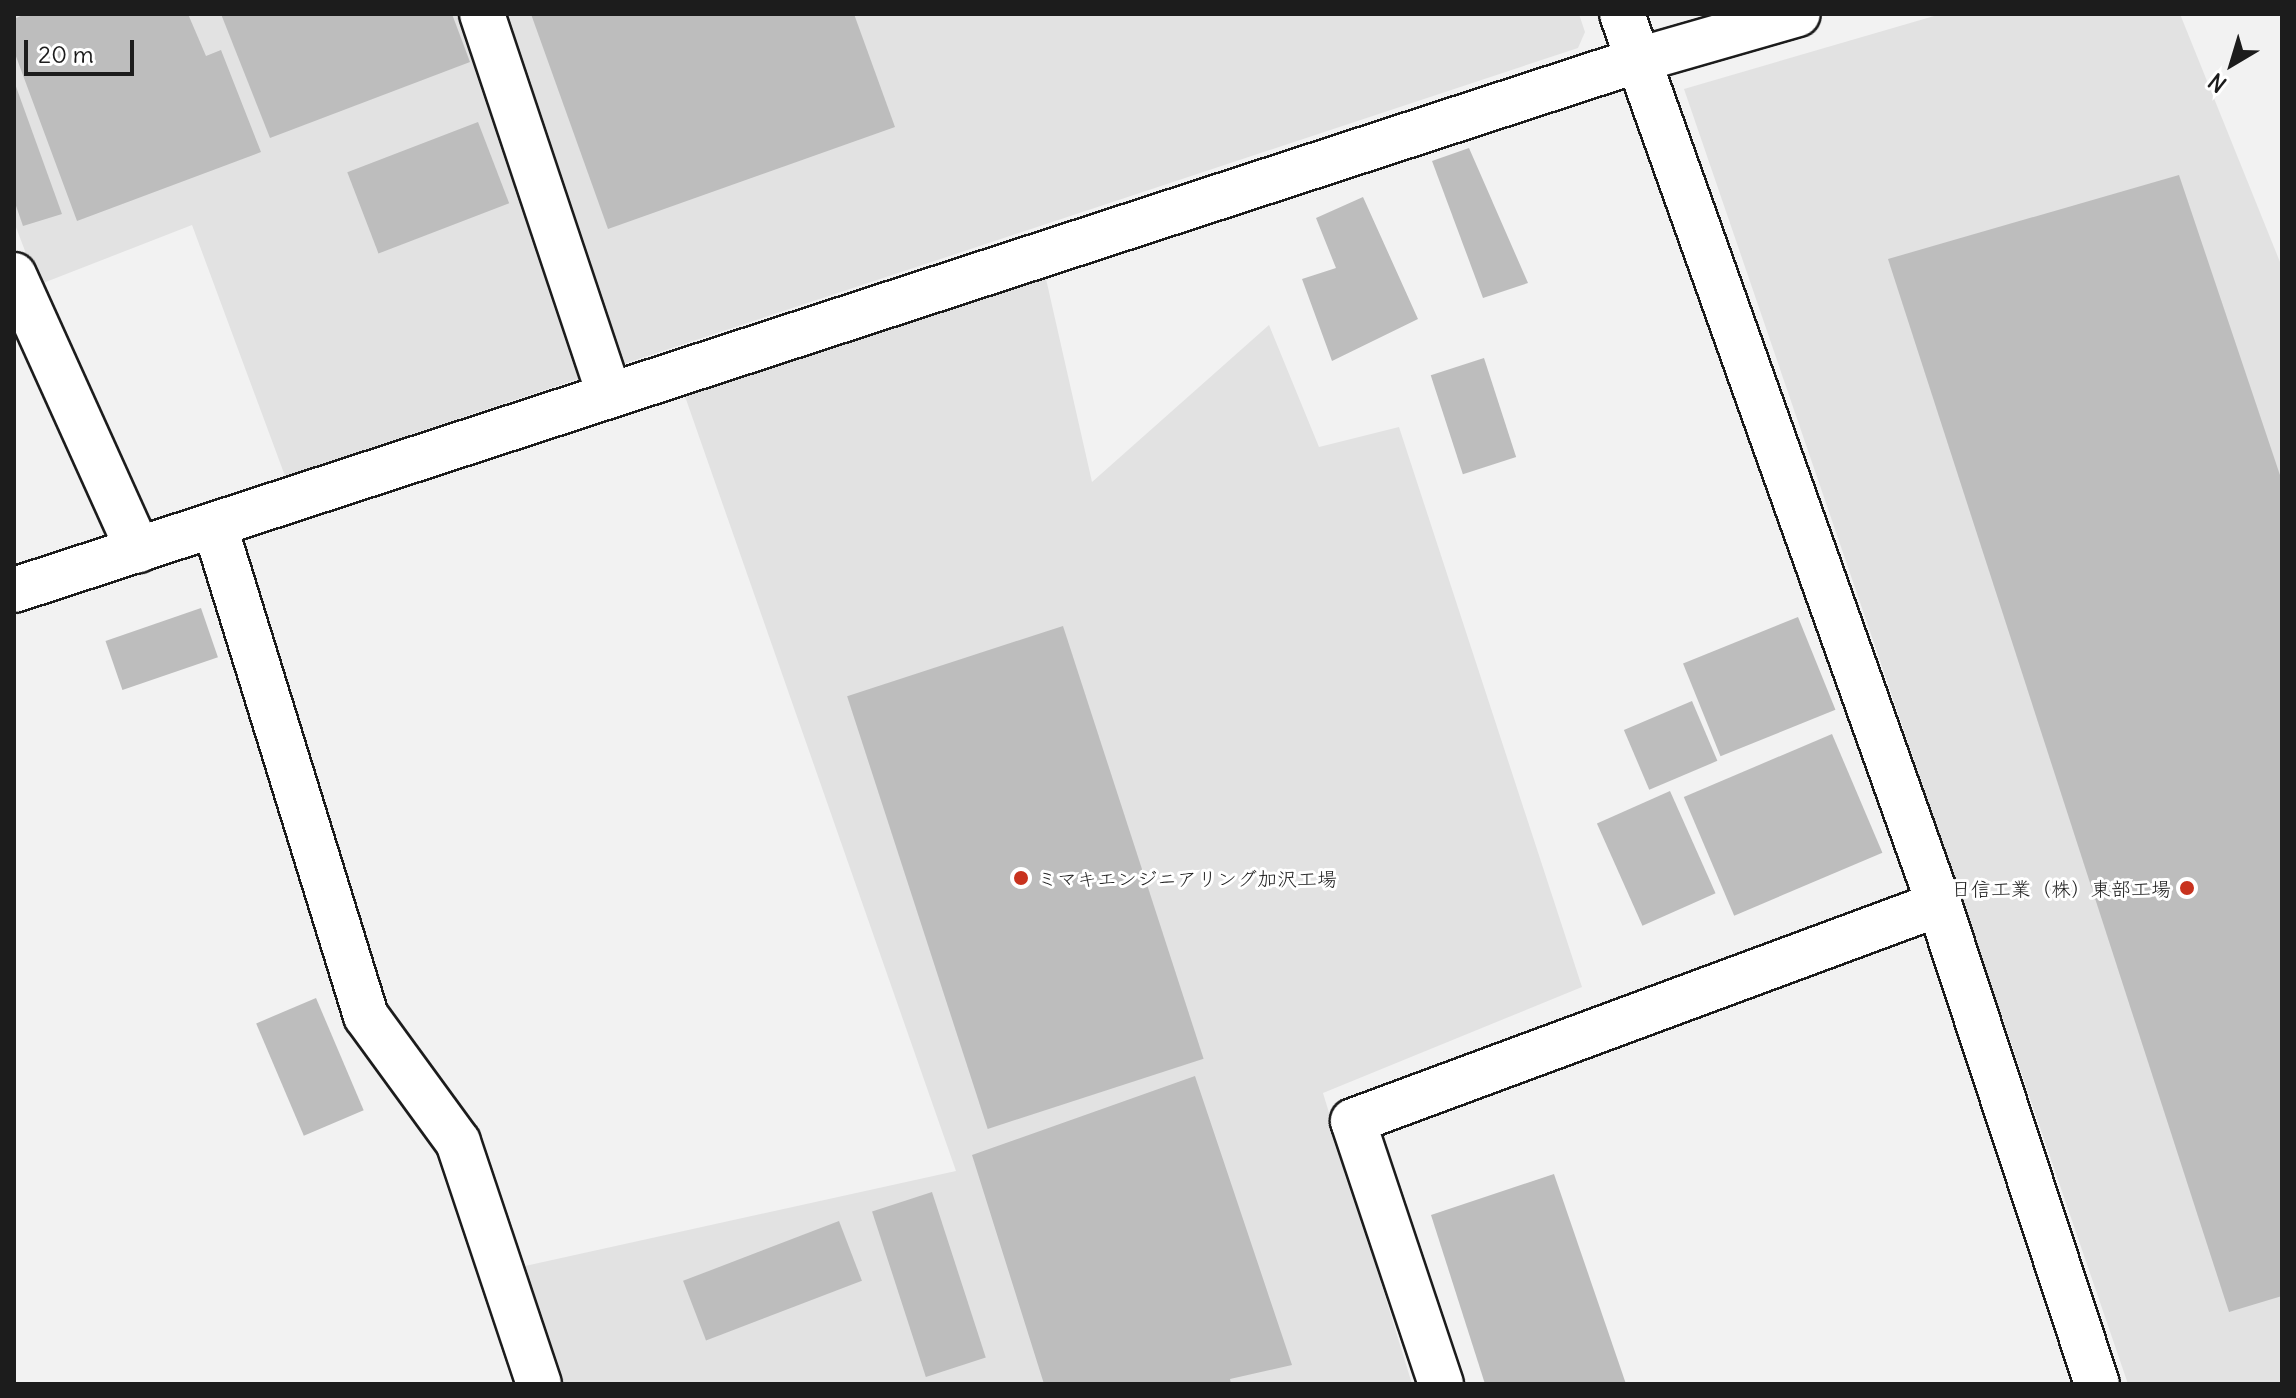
<!DOCTYPE html>
<meta charset="utf-8">
<style>
body{margin:0}
#map{position:relative;width:2296px;height:1398px;overflow:hidden;background:#f2f2f2;font-family:Delius,"Klee One",sans-serif}
div>[style]{position:absolute}
.built>*{inset:0;background:#e2e2e2}
.building>*{inset:0;background:#bdbdbd;transform-origin:0 0}
.roads{filter:drop-shadow(2px 0 #1c1c1c) drop-shadow(-2px 0 #1c1c1c) drop-shadow(0 2px #1c1c1c) drop-shadow(0 -2px #1c1c1c)}
.minor>*{height:44px;margin:-22px;padding:0 22px;transform-origin:22px;border-radius:22px;background:#fff}
.dots>*{width:22px;height:22px;translate:-50% -50%;box-sizing:border-box;border:4px solid #fff;border-radius:50%}
span{translate:-50% -50%;white-space:nowrap;text-align:center;line-height:1.15;-webkit-text-stroke:6px #fff;paint-order:stroke}
.poi-label{font-size:20px;color:#1c1c1c}
.left{translate:0 -50%;text-align:left}
.right{translate:-100% -50%;text-align:right}
.frame{position:absolute;inset:0;border:16px solid #1c1c1c;pointer-events:none}
.north{position:absolute;left:2192px;top:24px;width:80px;height:80px;-webkit-text-stroke:6px #fff;paint-order:stroke;rotate:218deg;font-size:22px;font-weight:700;line-height:32px;text-align:center;color:#1c1c1c}
.north::after{content:'';display:block;margin:auto;width:28px;height:36px;background:#1c1c1c;clip-path:polygon(50% 0,100% 100%,50% 72%,0 100%)}
.scale{position:absolute;left:24px;top:40px;width:110px;height:36px;box-sizing:border-box;border:4px solid #1c1c1c;border-top:0;padding-left:10px;font-size:24px;line-height:28px;white-space:nowrap;color:#1c1c1c;-webkit-text-stroke:6px #fff;paint-order:stroke}
</style>
<div id="map">
<div class="built">
<i style="clip-path:polygon(14px 14px,1579px 14px,1585px 32px,1578px 48px,285px 476px,192px 225px,38px 285px,14px 222px)"></i>
<i style="clip-path:polygon(1941px 14px,2180px 14px,2282px 267px,2282px 1384px,2128px 1384px,1684px 89px)"></i>
<i style="clip-path:polygon(1044px 270px,1092px 482px,1269px 325px,1319px 447px,1399px 427px,1582px 987px,1323px 1093px,1412px 1384px,543px 1384px,498px 1272px,956px 1171px,681px 385px)"></i>
</div>
<div class="building">
<i style="clip-path:polygon(25px 14px,188px 14px,206px 56px,221px 50px,261px 152px,77px 221px,14px 51px,14px 19px)"></i>
<i style="clip-path:polygon(221px 14px,452px 14px,470px 62px,270px 138px)"></i>
<i style="clip-path:polygon(531px 14px,854px 14px,895px 127px,608px 229px)"></i>
<i style="clip-path:polygon(14px 81px,62px 214px,23px 226px,14px 200px)"></i>
<i style="left:478px;top:122px;width:87px;height:140px;rotate:69deg"></i>
<i style="clip-path:polygon(1469px 148px,1528px 283px,1483px 298px,1432px 161px)"></i>
<i style="clip-path:polygon(2179px 175px,2282px 481px,2282px 1296px,2229px 1312px,1888px 259px)"></i>
<i style="clip-path:polygon(1363px 197px,1418px 319px,1332px 361px,1302px 279px,1336px 268px,1316px 218px)"></i>
<i style="left:1484px;top:358px;width:104px;height:56px;rotate:72deg"></i>
<i style="left:201px;top:608px;width:52px;height:101px;rotate:71deg"></i>
<i style="left:1798px;top:617px;width:100px;height:124px;rotate:68deg"></i>
<i style="left:1063px;top:626px;width:455px;height:227px;rotate:72deg"></i>
<i style="left:1692px;top:701px;width:65px;height:74px;rotate:67deg"></i>
<i style="left:1832px;top:734px;width:129px;height:161px;rotate:67deg"></i>
<i style="left:1670px;top:791px;width:112px;height:80px;rotate:66deg"></i>
<i style="left:316px;top:998px;width:122px;height:65px;rotate:67deg"></i>
<i style="clip-path:polygon(1195px 1076px,1292px 1365px,1230px 1379px,1231px 1384px,1044px 1384px,972px 1155px)"></i>
<i style="clip-path:polygon(1554px 1174px,1626px 1384px,1485px 1384px,1431px 1215px)"></i>
<i style="left:932px;top:1192px;width:174px;height:63px;rotate:72deg"></i>
<i style="left:839px;top:1221px;width:64px;height:167px;rotate:69deg"></i>
</div>
<div class="roads">
<div class="minor">
<i style="left:482px;top:14px;width:401px;rotate:71.5deg"></i>
<i style="left:1622px;top:14px;width:945px;rotate:70.4deg"></i>
<i style="left:1939px;top:904px;width:505px;rotate:71.78deg"></i>
<i style="left:14px;top:275px;width:302px;rotate:65.7deg"></i>
<i style="left:215px;top:527px;width:512px;rotate:72.84deg"></i>
<i style="left:366px;top:1016px;width:156px;rotate:53.9deg"></i>
<i style="left:458px;top:1142px;width:255px;rotate:71.5deg"></i>
<i style="left:14px;top:590px;width:1708px;rotate:-18.07deg"></i>
<i style="left:1638px;top:60px;width:166px;rotate:-16deg"></i>
<i style="left:1441px;top:1384px;width:277px;rotate:-108.5deg"></i>
<i style="left:1353px;top:1121px;width:625px;rotate:-20.32deg"></i>
</div>
</div>
<div class="dots">
<i style="left:1021px;top:878px;background:#c8321e"></i>
<i style="left:2187px;top:888px;background:#c8321e"></i>
</div>
<div class="poi-label">
<span class="left" style="left:1037px;top:878px">ミマキエンジニアリング加沢工場</span>
<span class="right" style="left:2171px;top:888px">日信工業（株）東部工場</span>
</div>
<div class="frame"></div>
<div class="north">N</div>
<div class="scale">20 m</div>
</div>
